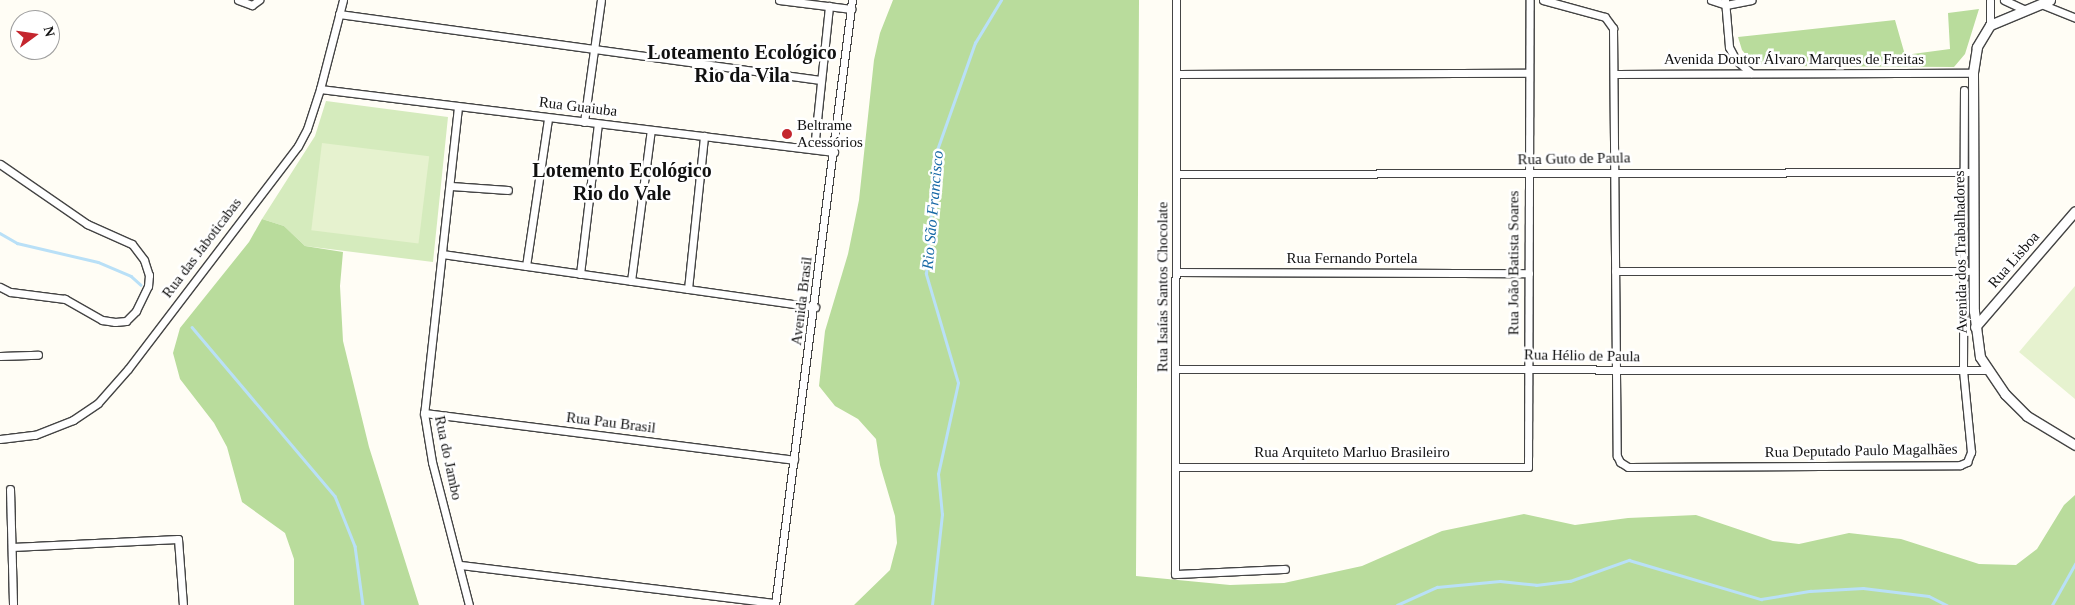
<!DOCTYPE html>
<meta charset="utf-8">
<style>
body{margin:0}
#map{position:relative;width:2075px;height:605px;overflow:hidden;background:#fffdf5;font-family:"Times New Roman",serif}
div>[style]{position:absolute}
.green>*{inset:0;background:#d5ebbd}
.forest>*{inset:0;background:#b9dc9c}
.pitch>*{inset:0;background:#e6f2cf;transform-origin:0 0}
.stream>*{height:2.5px;margin:-1.25px;padding:0 1.25px;transform-origin:1.25px;border-radius:1.25px;background:#b9e0f7}
.roads{filter:drop-shadow(1px 0 #444) drop-shadow(-1px 0 #444) drop-shadow(0 1px #444) drop-shadow(0 -1px #444)}
.minor>*{height:7px;margin:-3.5px;padding:0 3.5px;transform-origin:3.5px;border-radius:3.5px;background:#fff}
.tertiary>*{height:9px;margin:-4.5px;padding:0 4.5px;transform-origin:4.5px;border-radius:4.5px;background:#fff}
.dots>*{width:14px;height:14px;translate:-50% -50%;box-sizing:border-box;border:2px solid #fff;border-radius:50%}
span{translate:-50% -50%;white-space:nowrap;text-align:center;line-height:1.15;-webkit-text-stroke:5px #fff;paint-order:stroke}
.street-label{font-size:15px;color:#111}
.poi-label{font-size:15px;color:#111}
.left{translate:0 -50%;text-align:left}
.water-label{font-size:16px;color:#1768a6;font-style:italic}
.district-label{font-size:20px;color:#111;font-weight:700}
.north{position:absolute;left:10px;top:10px;width:50px;height:50px;box-sizing:border-box;background:#fff;border:1px solid #a0a0a0;border-radius:50%;rotate:76deg;font-size:14px;font-weight:700;line-height:20px;text-align:center;color:#111}
.north::after{content:'';display:block;margin:auto;width:18px;height:22px;background:#c4262e;clip-path:polygon(50% 0,100% 100%,50% 72%,0 100%)}
</style>
<div id="map">
<div class="green">
<i style="clip-path:polygon(326px 101px,448px 117px,433px 262px,305px 246px,284px 226px,262px 219px,315px 136px)"></i>
</div>
<div class="forest">
<i style="clip-path:polygon(893px 0,1139px 0,1136px 576px,1230px 585px,1284px 583px,1362px 566px,1442px 531px,1524px 514px,1575px 525px,1628px 518px,1696px 515px,1773px 541px,1799px 544px,1849px 533px,1901px 539px,1979px 564px,2016px 565px,2037px 549px,2064px 505px,2075px 495px,2075px 605px,854px 605px,890px 570px,897px 543px,895px 516px,880px 465px,876px 439px,858px 419px,835px 406px,819px 386px,825px 331px,848px 254px,859px 200px,874px 60px,880px 33px)"></i>
<i style="clip-path:polygon(1979px 9px,1965px 54px,1954px 67px,1769px 66px,1752px 62px,1742px 50px,1738px 37px,1895px 20px,1905px 55px,1950px 49px,1948px 13px)"></i>
<i style="clip-path:polygon(262px 219px,284px 226px,305px 246px,343px 252px,340px 286px,343px 341px,369px 447px,419px 605px,294px 605px,294px 559px,285px 533px,242px 502px,227px 447px,214px 423px,180px 379px,173px 353px,180px 328px,249px 242px)"></i>
</div>
<div class="pitch">
<i style="left:322px;top:143px;width:108px;height:88px;rotate:7deg"></i>
<i style="clip-path:polygon(2075px 286px,2075px 399px,2019px 352px)"></i>
</div>
<div class="stream">
<i style="left:0;top:233px;width:20px;rotate:30deg"></i>
<i style="left:17px;top:243px;width:83px;rotate:13.2deg"></i>
<i style="left:98px;top:262px;width:36px;rotate:23deg"></i>
<i style="left:131px;top:276px;width:13px;rotate:42deg"></i>
<i style="left:192px;top:327px;width:221px;rotate:49.8deg"></i>
<i style="left:335px;top:496px;width:54px;rotate:68.2deg"></i>
<i style="left:355px;top:546px;width:60px;rotate:82.3deg"></i>
<i style="left:932px;top:605px;width:91px;rotate:-83.7deg"></i>
<i style="left:942px;top:515px;width:41px;rotate:-95.6deg"></i>
<i style="left:938px;top:474px;width:93px;rotate:-77.6deg"></i>
<i style="left:958px;top:383px;width:114px;rotate:-106.4deg"></i>
<i style="left:926px;top:274px;width:121px;rotate:-85.3deg"></i>
<i style="left:936px;top:153px;width:117px;rotate:-70.5deg"></i>
<i style="left:975px;top:43px;width:50px;rotate:-58.8deg"></i>
<i style="left:1397px;top:605px;width:44px;rotate:-24.2deg"></i>
<i style="left:1437px;top:587px;width:63px;rotate:-5.4deg"></i>
<i style="left:1500px;top:581px;width:36px;rotate:6deg"></i>
<i style="left:1536px;top:585px;width:34px;rotate:-7deg"></i>
<i style="left:1570px;top:581px;width:63px;rotate:-19.6deg"></i>
<i style="left:1629px;top:560px;width:138px;rotate:16.5deg"></i>
<i style="left:1761px;top:599px;width:50px;rotate:-9.3deg"></i>
<i style="left:1810px;top:591px;width:53px;rotate:-3.2deg"></i>
<i style="left:1863px;top:588px;width:66px;rotate:6.9deg"></i>
<i style="left:1929px;top:596px;width:20px;rotate:27deg"></i>
<i style="left:2052px;top:605px;width:47px;rotate:-60.7deg"></i>
</div>
<div class="roads">
<div class="minor">
<i style="left:238px;top:0;width:15px;rotate:20deg"></i>
<i style="left:252px;top:5px;width:9px;rotate:-36deg"></i>
<i style="left:779px;top:0;width:73px;rotate:7.1deg"></i>
<i style="left:1176px;top:0;width:574px;rotate:90.1deg"></i>
<i style="left:1175px;top:574px;width:110px;rotate:-2.6deg"></i>
<i style="left:1543px;top:0;width:64px;rotate:15.3deg"></i>
<i style="left:1605px;top:17px;width:14px;rotate:54deg"></i>
<i style="left:1613px;top:28px;width:428px;rotate:89.5deg"></i>
<i style="left:1617px;top:456px;width:7px;rotate:63deg"></i>
<i style="left:1620px;top:462px;width:9px;rotate:32deg"></i>
<i style="left:1628px;top:467px;width:332px;rotate:-0.3deg"></i>
<i style="left:1960px;top:465px;width:8px;rotate:-23deg"></i>
<i style="left:1967px;top:462px;width:11px;rotate:-68deg"></i>
<i style="left:1971px;top:452px;width:82px;rotate:-95.6deg"></i>
<i style="left:1963px;top:370px;width:280px;rotate:-89.8deg"></i>
<i style="left:1711px;top:0;width:16px;rotate:18deg"></i>
<i style="left:1726px;top:5px;width:26px;rotate:-11deg"></i>
<i style="left:1725px;top:0;width:47px;rotate:85.1deg"></i>
<i style="left:1729px;top:47px;width:15px;rotate:62deg"></i>
<i style="left:1736px;top:60px;width:20px;rotate:41deg"></i>
<i style="left:1990px;top:0;width:25px;rotate:90deg"></i>
<i style="left:2004px;top:0;width:23px;rotate:25deg"></i>
<i style="left:2041px;top:4px;width:37px;rotate:22deg"></i>
<i style="left:339px;top:14px;width:486px;rotate:7.8deg"></i>
<i style="left:1176px;top:74px;width:352px;rotate:-0.2deg"></i>
<i style="left:1615px;top:74px;width:358px;rotate:-0.2deg"></i>
<i style="left:320px;top:89px;width:518px;rotate:6.99deg"></i>
<i style="left:458px;top:107px;width:308px;rotate:96.3deg"></i>
<i style="left:424px;top:413px;width:50px;rotate:80.7deg"></i>
<i style="left:432px;top:462px;width:148px;rotate:75.5deg"></i>
<i style="left:584px;top:122px;width:123px;rotate:-82.1deg"></i>
<i style="left:814px;top:149px;width:144px;rotate:-84deg"></i>
<i style="left:0;top:164px;width:106px;rotate:34.6deg"></i>
<i style="left:87px;top:224px;width:49px;rotate:24deg"></i>
<i style="left:132px;top:244px;width:20px;rotate:53deg"></i>
<i style="left:144px;top:260px;width:16px;rotate:72deg"></i>
<i style="left:149px;top:275px;width:11px;rotate:95deg"></i>
<i style="left:148px;top:286px;width:28px;rotate:116deg"></i>
<i style="left:136px;top:311px;width:14px;rotate:135deg"></i>
<i style="left:126px;top:321px;width:11px;rotate:175deg"></i>
<i style="left:115px;top:322px;width:13px;rotate:-171deg"></i>
<i style="left:102px;top:320px;width:43px;rotate:-150.4deg"></i>
<i style="left:65px;top:299px;width:55px;rotate:-172.7deg"></i>
<i style="left:10px;top:292px;width:11px;rotate:-153deg"></i>
<i style="left:1176px;top:174px;width:792px;rotate:-0.14deg"></i>
<i style="left:451px;top:186px;width:57px;rotate:4deg"></i>
<i style="left:442px;top:254px;width:377px;rotate:8.1deg"></i>
<i style="left:526px;top:266px;width:150px;rotate:-81.5deg"></i>
<i style="left:1615px;top:271px;width:353px"></i>
<i style="left:1176px;top:272px;width:353px;rotate:0.2deg"></i>
<i style="left:580px;top:274px;width:151px;rotate:-83.2deg"></i>
<i style="left:631px;top:281px;width:152px;rotate:-82.5deg"></i>
<i style="left:688px;top:289px;width:154px;rotate:-84deg"></i>
<i style="left:0;top:356px;width:38px;rotate:-2deg"></i>
<i style="left:1177px;top:369px;width:810px;rotate:0.07deg"></i>
<i style="left:424px;top:413px;width:373px;rotate:7.2deg"></i>
<i style="left:0;top:439px;width:35px;rotate:-7deg"></i>
<i style="left:35px;top:435px;width:41px;rotate:-21.5deg"></i>
<i style="left:73px;top:420px;width:30px;rotate:-34deg"></i>
<i style="left:98px;top:403px;width:45px;rotate:-48.6deg"></i>
<i style="left:128px;top:369px;width:280px;rotate:-52.7deg"></i>
<i style="left:298px;top:146px;width:19px;rotate:-62deg"></i>
<i style="left:307px;top:129px;width:42px;rotate:-72deg"></i>
<i style="left:320px;top:89px;width:92px;rotate:-75.5deg"></i>
<i style="left:1176px;top:467px;width:352px"></i>
<i style="left:1528px;top:467px;width:467px;rotate:-89.8deg"></i>
<i style="left:10px;top:489px;width:116px;rotate:88.5deg"></i>
<i style="left:12px;top:547px;width:166px;rotate:-2.8deg"></i>
<i style="left:178px;top:539px;width:66px;rotate:85.7deg"></i>
<i style="left:460px;top:565px;width:317px;rotate:6.9deg"></i>
<i style="left:775px;top:605px;width:610px;rotate:-82.75deg"></i>
</div>
<div class="tertiary">
<i style="left:2050px;top:0;width:65px;rotate:157.4deg"></i>
<i style="left:1990px;top:25px;width:26px;rotate:121deg"></i>
<i style="left:1977px;top:47px;width:26px;rotate:99deg"></i>
<i style="left:1973px;top:73px;width:238px;rotate:89.8deg"></i>
<i style="left:1974px;top:311px;width:46px;rotate:82.6deg"></i>
<i style="left:1980px;top:357px;width:45px;rotate:56deg"></i>
<i style="left:2005px;top:394px;width:31px;rotate:45deg"></i>
<i style="left:2027px;top:416px;width:56px;rotate:31.1deg"></i>
<i style="left:1975px;top:327px;width:153px;rotate:-49.2deg"></i>
</div>
</div>
<div class="dots">
<i style="left:787px;top:134px;background:#c4262e"></i>
</div>
<div class="street-label">
<span style="left:1794px;top:60px">Avenida Doutor Álvaro Marques de Freitas</span>
<span style="left:578px;top:107px;rotate:7deg">Rua Guaiuba</span>
<span style="left:1574px;top:159px;rotate:-1deg">Rua Guto de Paula</span>
<span style="left:202px;top:248px;rotate:-53deg">Rua das Jaboticabas</span>
<span style="left:1961px;top:252px;rotate:-91deg">Avenida dos Trabalhadores</span>
<span style="left:1352px;top:259px">Rua Fernando Portela</span>
<span style="left:2014px;top:260px;rotate:-49deg">Rua Lisboa</span>
<span style="left:1514px;top:263px;rotate:-90deg">Rua João Batista Soares</span>
<span style="left:1163px;top:287px;rotate:-90deg">Rua Isaías Santos Chocolate</span>
<span style="left:802px;top:301px;rotate:-83deg">Avenida Brasil</span>
<span style="left:1582px;top:356px;rotate:1deg">Rua Hélio de Paula</span>
<span style="left:611px;top:423px;rotate:7deg">Rua Pau Brasil</span>
<span style="left:1861px;top:451px;rotate:-1deg">Rua Deputado Paulo Magalhães</span>
<span style="left:1352px;top:453px">Rua Arquiteto Marluo Brasileiro</span>
<span style="left:448px;top:458px;rotate:78deg">Rua do Jambo</span>
</div>
<div class="poi-label">
<span class="left" style="left:797px;top:134px">Beltrame<br>Acessórios</span>
</div>
<div class="water-label">
<span style="left:933px;top:210px;rotate:-85deg">Rio São Francisco</span>
</div>
<div class="district-label">
<span style="left:742px;top:64px">Loteamento Ecológico<br>Rio da Vila</span>
<span style="left:622px;top:182px">Lotemento Ecológico<br>Rio do Vale</span>
</div>
<div class="north">N</div>
</div>
